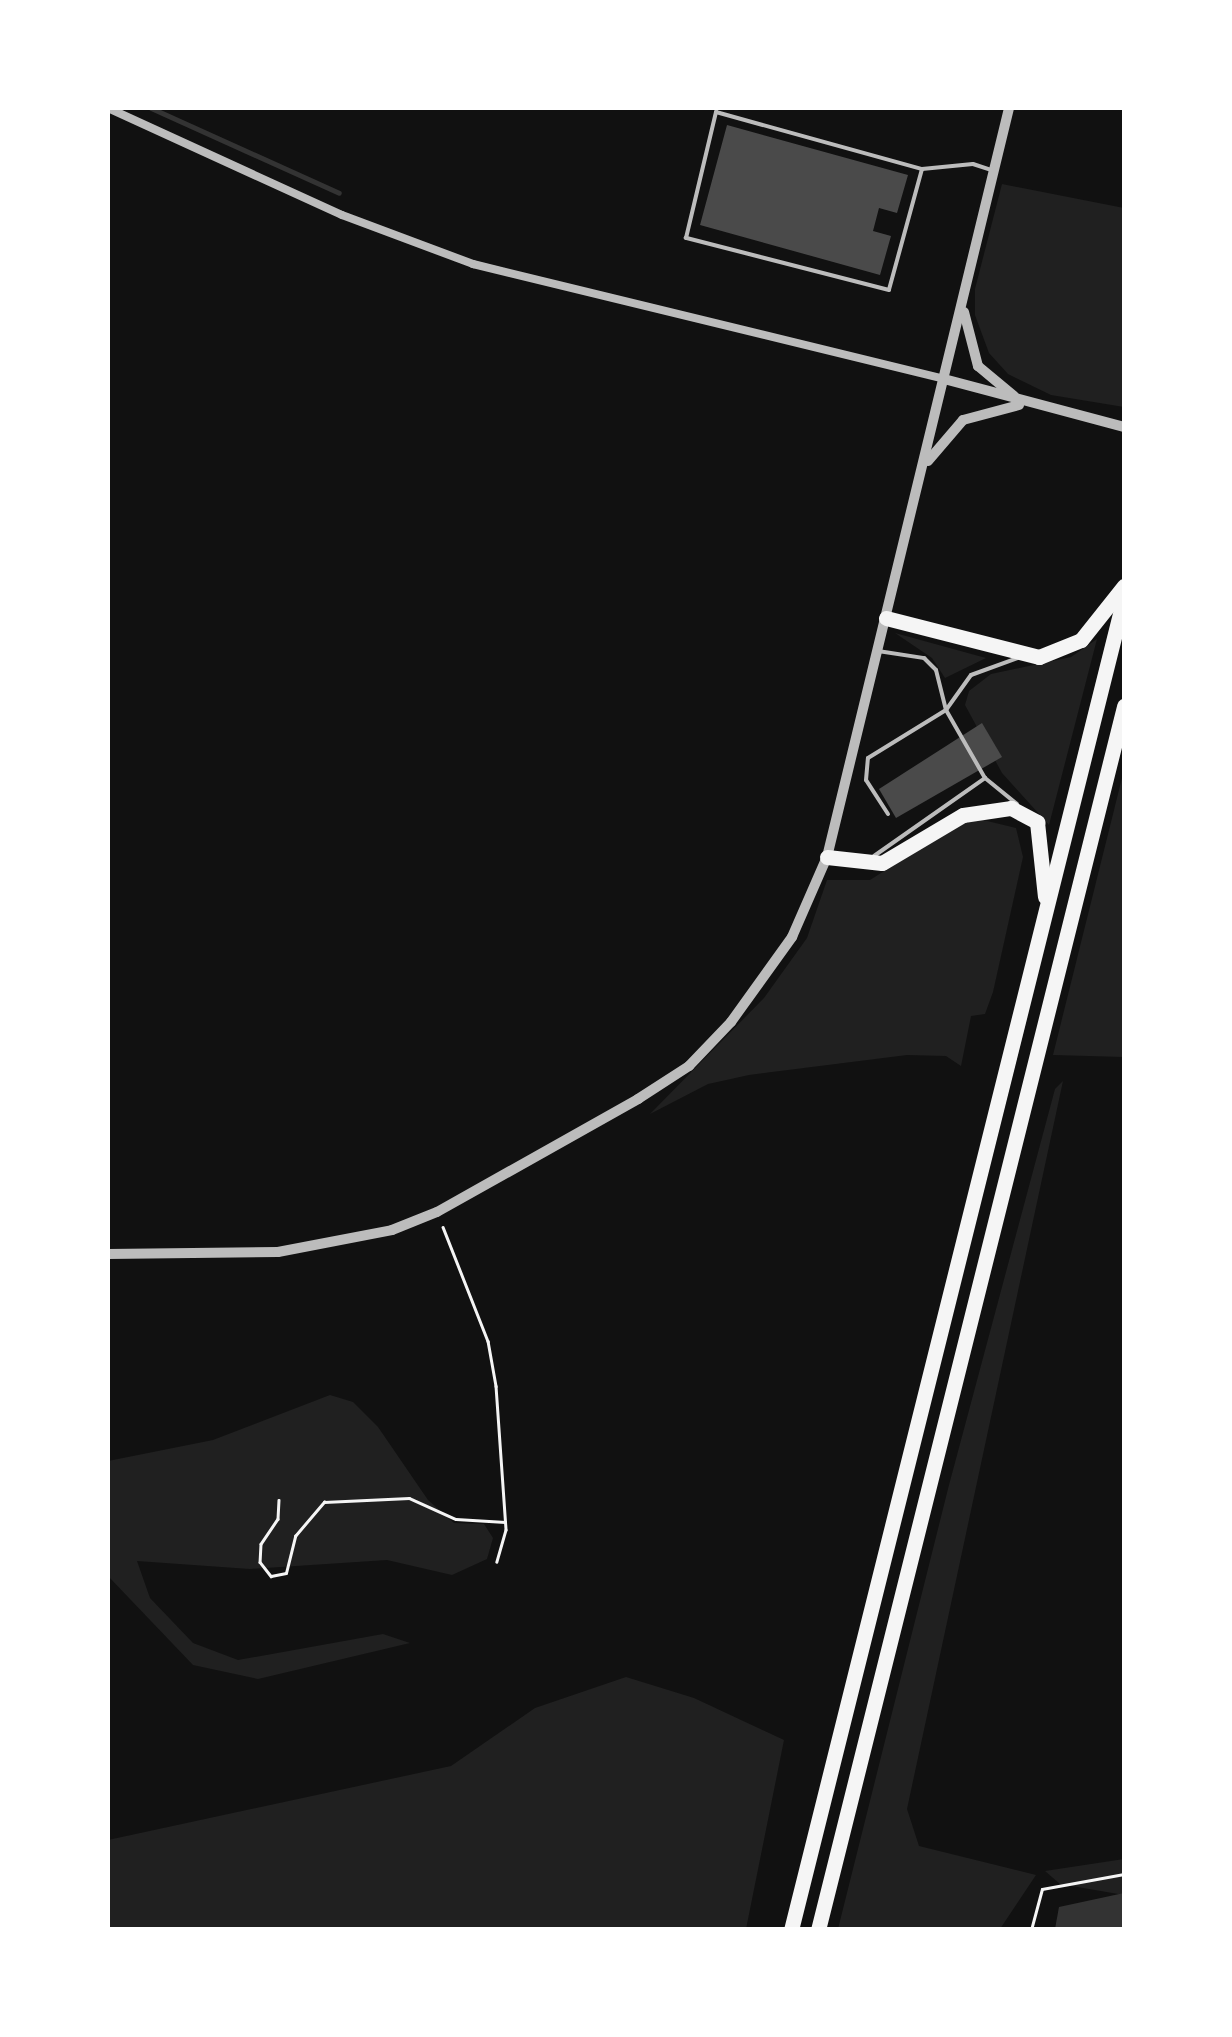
<!DOCTYPE html>
<style>
body{margin:0}
#map{position:relative;width:1232px;height:2037px;overflow:hidden;background:#111;font-family:"Source Sans 3",sans-serif}
div>[style]{position:absolute}
.green>*{inset:0;background:#202020}
.water>*{inset:0;background:#333}
.stream>*{height:5px;margin:-2.5px;padding:0 2.5px;transform-origin:2.5px;border-radius:2.5px;background:#333}
.building>*{inset:0;background:#4a4a4a}
.path>*{height:2.5px;margin:-1.25px;padding:0 1.25px;transform-origin:1.25px;border-radius:1.25px;background:#f5f5f5}
.service>*{height:4px;margin:-2px;padding:0 2px;transform-origin:2px;border-radius:2px;background:#bcbcbc}
.minor>*{height:8px;margin:-4px;padding:0 4px;transform-origin:4px;border-radius:4px;background:#bcbcbc}
.tertiary>*{height:10px;margin:-5px;padding:0 5px;transform-origin:5px;border-radius:5px;background:#bcbcbc}
.motorway>*{height:15px;margin:-7.5px;padding:0 7.5px;transform-origin:7.5px;border-radius:7.5px;background:#f5f5f5}
span{translate:-50% -50%;white-space:nowrap;text-align:center;line-height:1.15;-webkit-text-stroke:10px #fff;paint-order:stroke}
.frame{position:absolute;inset:0;border:110px solid #fff;pointer-events:none}
</style>
<div id="map">
<div class="green">
<i style="clip-path:polygon(1002px 184px,1124px 208px,1124px 407px,1051px 395px,1008px 374px,989px 353px,975px 315px,975px 289px)"></i>
<i style="clip-path:polygon(895px 633px,986px 658px,945px 678px,932px 658px)"></i>
<i style="clip-path:polygon(1097px 639px,1049px 825px,1002px 773px,965px 705px,969px 691px,991px 674px,1071px 657px)"></i>
<i style="clip-path:polygon(1124px 770px,1124px 1057px,1053px 1055px)"></i>
<i style="clip-path:polygon(979px 819px,1016px 828px,1023px 857px,993px 992px,985px 1014px,971px 1016px,961px 1066px,946px 1056px,907px 1055px,749px 1075px,708px 1084px,650px 1114px,764px 998px,807px 938px,827px 880px,870px 880px,955px 826px)"></i>
<i style="clip-path:polygon(1063px 1081px,907px 1809px,919px 1846px,1036px 1875px,1000px 1929px,838px 1929px,949px 1485px,1055px 1089px)"></i>
<i style="clip-path:polygon(330px 1395px,353px 1402px,378px 1427px,428px 1500px,454px 1523px,484px 1524px,493px 1538px,487px 1559px,452px 1575px,387px 1560px,250px 1569px,137px 1561px,150px 1598px,193px 1643px,238px 1660px,383px 1634px,410px 1643px,258px 1679px,193px 1665px,108px 1576px,108px 1461px,213px 1440px)"></i>
<i style="clip-path:polygon(626px 1677px,694px 1698px,784px 1740px,746px 1929px,108px 1929px,108px 1840px,451px 1766px,535px 1708px)"></i>
<i style="clip-path:polygon(1124px 1859px,1124px 1895px,1060px 1884px,1045px 1871px)"></i>
</div>
<div class="water">
<i style="clip-path:polygon(1124px 1893px,1124px 1929px,1055px 1929px,1059px 1907px)"></i>
</div>
<div class="stream">
<i style="left:151px;top:108px;width:206px;rotate:24.3deg"></i>
</div>
<div class="building">
<i style="clip-path:polygon(727px 125px,908px 175px,897px 213px,879px 208px,873px 231px,891px 236px,880px 275px,700px 225px)"></i>
<i style="clip-path:polygon(982px 723px,1002px 757px,896px 818px,879px 789px)"></i>
</div>
<div class="path">
<i style="left:443px;top:1227px;width:123px;rotate:68.5deg"></i>
<i style="left:488px;top:1341px;width:46px;rotate:79.9deg"></i>
<i style="left:496px;top:1386px;width:144px;rotate:86deg"></i>
<i style="left:506px;top:1530px;width:33px;rotate:106deg"></i>
<i style="left:279px;top:1500px;width:19px;rotate:93deg"></i>
<i style="left:278px;top:1519px;width:30px;rotate:124deg"></i>
<i style="left:261px;top:1544px;width:18px;rotate:93deg"></i>
<i style="left:260px;top:1562px;width:18px;rotate:52deg"></i>
<i style="left:271px;top:1576px;width:15px;rotate:-11deg"></i>
<i style="left:286px;top:1573px;width:38px;rotate:-76deg"></i>
<i style="left:295px;top:1536px;width:45px;rotate:-49.5deg"></i>
<i style="left:324px;top:1502px;width:85px;rotate:-2.7deg"></i>
<i style="left:409px;top:1498px;width:51px;rotate:24.1deg"></i>
<i style="left:456px;top:1519px;width:49px;rotate:3.5deg"></i>
<i style="left:1031px;top:1930px;width:42px;rotate:-75deg"></i>
<i style="left:1042px;top:1889px;width:83px;rotate:-10.4deg"></i>
</div>
<div class="service">
<i style="left:922px;top:169px;width:125px;rotate:105.3deg"></i>
<i style="left:889px;top:290px;width:210px;rotate:-165.6deg"></i>
<i style="left:686px;top:238px;width:130px;rotate:-76.6deg"></i>
<i style="left:716px;top:112px;width:214px;rotate:15.5deg"></i>
<i style="left:922px;top:169px;width:51px;rotate:-5.6deg"></i>
<i style="left:973px;top:164px;width:22px;rotate:18deg"></i>
<i style="left:878px;top:651px;width:47px;rotate:8.7deg"></i>
<i style="left:924px;top:658px;width:17px;rotate:45deg"></i>
<i style="left:936px;top:670px;width:41px;rotate:76deg"></i>
<i style="left:946px;top:710px;width:78px;rotate:60.2deg"></i>
<i style="left:985px;top:778px;width:41px;rotate:39.1deg"></i>
<i style="left:888px;top:814px;width:40px;rotate:-122.9deg"></i>
<i style="left:866px;top:780px;width:22px;rotate:-85deg"></i>
<i style="left:868px;top:758px;width:92px;rotate:-31.6deg"></i>
<i style="left:946px;top:710px;width:43px;rotate:-54.5deg"></i>
<i style="left:971px;top:675px;width:50px;rotate:-19.9deg"></i>
<i style="left:874px;top:856px;width:136px;rotate:-35.1deg"></i>
</div>
<div class="minor">
<i style="left:108px;top:108px;width:257px;rotate:24.6deg"></i>
<i style="left:342px;top:215px;width:140px;rotate:20.5deg"></i>
<i style="left:473px;top:264px;width:485px;rotate:13.7deg"></i>
</div>
<div class="tertiary">
<i style="left:964px;top:312px;width:56px;rotate:75.5deg"></i>
<i style="left:978px;top:366px;width:47px;rotate:39.8deg"></i>
<i style="left:944px;top:379px;width:186px;rotate:14.9deg"></i>
<i style="left:928px;top:461px;width:54px;rotate:-49.5deg"></i>
<i style="left:963px;top:420px;width:58px;rotate:-15deg"></i>
<i style="left:108px;top:1254px;width:170px;rotate:-0.7deg"></i>
<i style="left:278px;top:1252px;width:116px;rotate:-10.9deg"></i>
<i style="left:392px;top:1230px;width:48px;rotate:-21.8deg"></i>
<i style="left:437px;top:1212px;width:231px;rotate:-29.3deg"></i>
<i style="left:638px;top:1099px;width:61px;rotate:-32.9deg"></i>
<i style="left:689px;top:1066px;width:61px;rotate:-46.3deg"></i>
<i style="left:731px;top:1022px;width:105px;rotate:-54.3deg"></i>
<i style="left:792px;top:937px;width:87px;rotate:-66.4deg"></i>
<i style="left:827px;top:857px;width:771px;rotate:-76.34deg"></i>
</div>
<div class="motorway">
<i style="left:886px;top:618px;width:158px;rotate:14.3deg"></i>
<i style="left:1039px;top:657px;width:45px;rotate:-22deg"></i>
<i style="left:1081px;top:640px;width:69px;rotate:-51.5deg"></i>
<i style="left:827px;top:857px;width:55px;rotate:6.2deg"></i>
<i style="left:882px;top:863px;width:94px;rotate:-30.7deg"></i>
<i style="left:963px;top:815px;width:49px;rotate:-8.3deg"></i>
<i style="left:1011px;top:808px;width:30px;rotate:28deg"></i>
<i style="left:1037px;top:822px;width:75px;rotate:83.9deg"></i>
<i style="left:791px;top:1930px;width:1374px;rotate:-75.97deg"></i>
<i style="left:818px;top:1930px;width:1262px;rotate:-75.96deg"></i>
</div>
<div class="frame"></div>
</div>
